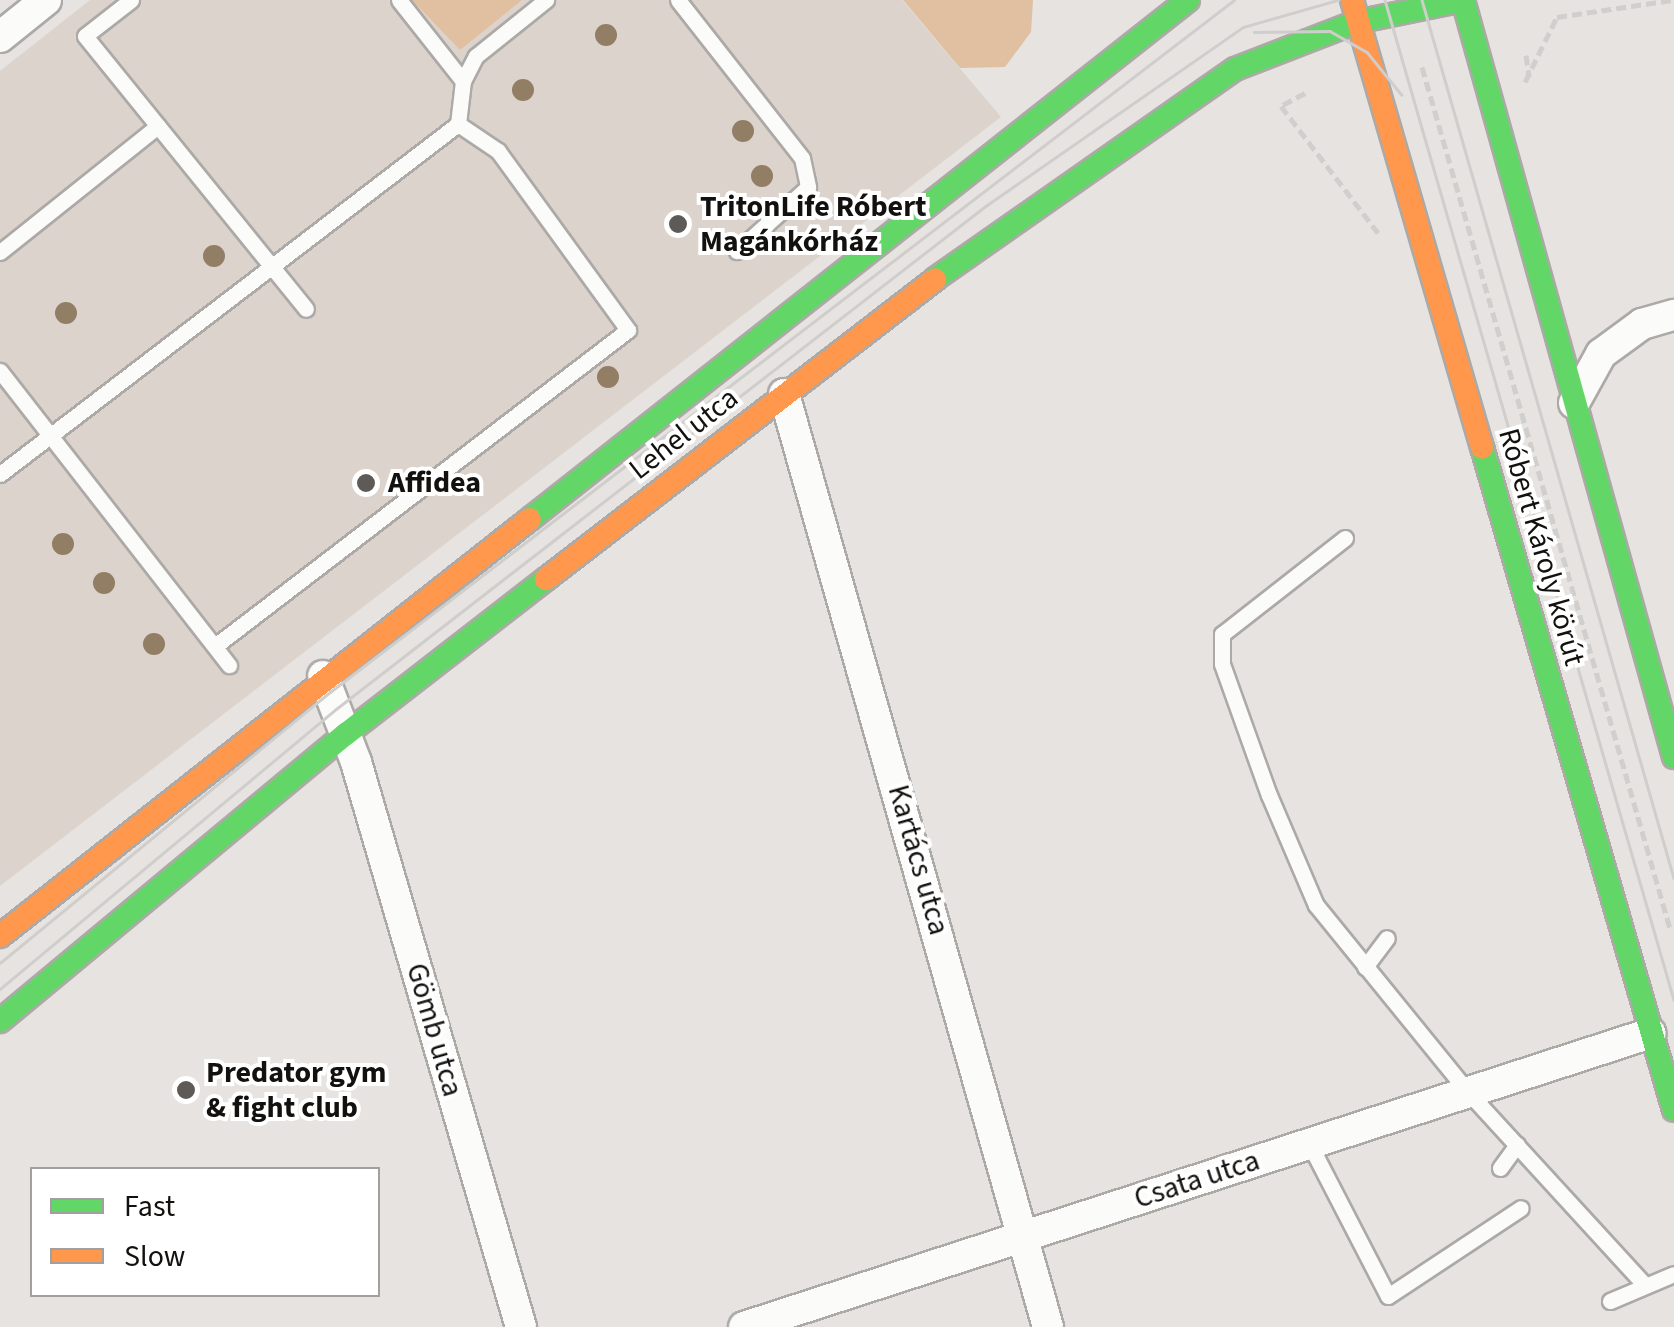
<!DOCTYPE html>
<meta charset="utf-8">
<style>
body{margin:0}
#map{position:relative;width:1674px;height:1327px;overflow:hidden;background:#e6e3e0;font-family:"Source Sans 3",sans-serif}
div>[style]{position:absolute}
.built>*{inset:0;background:#dcd4cc}
.forest>*{inset:0;background:#e0c0a1}
.path>*{height:5px;margin-top:-2.5px;transform-origin:0;background:repeating-linear-gradient(90deg,#d0cfcd 0 10px,transparent 0 15px)}
.roads{filter:drop-shadow(2px 0 #aca9a7) drop-shadow(-2px 0 #aca9a7) drop-shadow(0 2px #aca9a7) drop-shadow(0 -2px #aca9a7)}
.lane>*{height:15px;margin:-7.5px;padding:0 7.5px;transform-origin:7.5px;border-radius:7.5px;background:#fbfbfa}
.street>*{height:30px;margin:-15px;padding:0 15px;transform-origin:15px;border-radius:15px;background:#fbfbfa}
.fast>*{height:22px;margin:-11px;padding:0 11px;transform-origin:11px;border-radius:11px;background:#63d668}
.slow>*{height:22px;margin:-11px;padding:0 11px;transform-origin:11px;border-radius:11px;background:#ff974d}
.tram>*{height:2.5px;margin:-1.25px;padding:0 1.25px;transform-origin:1.25px;border-radius:1.25px;background:#cfcecc}
.trees>*{width:22px;height:22px;margin:-11px;border-radius:50%;background:#927d65}
.dots>*{width:28px;height:28px;translate:-50% -50%;box-sizing:border-box;border:5px solid #fff;border-radius:50%}
span{translate:-50% -50%;white-space:nowrap;text-align:center;line-height:1.15;-webkit-text-stroke:8px #fff;paint-order:stroke}
.poi-label{font-size:30px;color:#13110f;font-weight:700}
.left{translate:0 -50%;text-align:left}
.street-label{font-size:30px;color:#13110f}
.legend{position:absolute;left:30px;top:1167px;width:350px;height:130px;box-sizing:border-box;background:#fff;border:2px solid #a1a09f;margin:0;padding:12px 18px;list-style:none;font-size:30px;color:#13110f}
.legend li{display:flex;align-items:center;gap:20px;height:50px}
.legend b{width:50px;border:2px solid #a1a09f}
</style>
<div id="map">
<div class="built">
<i style="clip-path:polygon(90px 0,902px 0,1001px 117px,0 886px,0 71px)"></i>
</div>
<div class="forest">
<i style="clip-path:polygon(412px 0,522px 0,460px 50px)"></i>
<i style="clip-path:polygon(903px 0,1033px 0,1031px 32px,1005px 67px,960px 68px)"></i>
</div>
<div class="path">
<i style="left:1526px;top:55px;width:22px;rotate:82deg"></i>
<i style="left:1422px;top:67px;width:900px;rotate:73.94deg"></i>
<i style="left:1525px;top:82px;width:72px;rotate:-63.8deg"></i>
<i style="left:1557px;top:17px;width:116px;rotate:-8.4deg"></i>
<i style="left:1305px;top:93px;width:27px;rotate:152deg"></i>
<i style="left:1281px;top:106px;width:160px;rotate:52.6deg"></i>
</div>
<div class="roads">
<div class="lane">
<i style="left:131px;top:0;width:58px;rotate:142deg"></i>
<i style="left:85px;top:36px;width:351px;rotate:51deg"></i>
<i style="left:399px;top:0;width:103px;rotate:51.7deg"></i>
<i style="left:463px;top:81px;width:43px;rotate:96.6deg"></i>
<i style="left:678px;top:0;width:201px;rotate:51.9deg"></i>
<i style="left:802px;top:158px;width:30px;rotate:78deg"></i>
<i style="left:808px;top:187px;width:96px;rotate:138deg"></i>
<i style="left:463px;top:81px;width:28px;rotate:-63deg"></i>
<i style="left:476px;top:56px;width:90px;rotate:-38.7deg"></i>
<i style="left:0;top:252px;width:202px;rotate:-38.6deg"></i>
<i style="left:0;top:371px;width:373px;rotate:52.1deg"></i>
<i style="left:0;top:474px;width:576px;rotate:-37.39deg"></i>
<i style="left:458px;top:124px;width:48px;rotate:34deg"></i>
<i style="left:498px;top:151px;width:221px;rotate:54deg"></i>
<i style="left:628px;top:330px;width:520px;rotate:142.58deg"></i>
<i style="left:1345px;top:538px;width:156px;rotate:142deg"></i>
<i style="left:1222px;top:634px;width:30px;rotate:90deg"></i>
<i style="left:1222px;top:664px;width:139px;rotate:70.3deg"></i>
<i style="left:1269px;top:795px;width:120px;rotate:66.9deg"></i>
<i style="left:1316px;top:905px;width:240px;rotate:50.9deg"></i>
<i style="left:1467px;top:1091px;width:262px;rotate:47.5deg"></i>
<i style="left:1365px;top:967px;width:36px;rotate:-53deg"></i>
<i style="left:1309px;top:1143px;width:172px;rotate:62.7deg"></i>
<i style="left:1388px;top:1296px;width:159px;rotate:-33.5deg"></i>
<i style="left:1500px;top:1168px;width:29px;rotate:-54deg"></i>
<i style="left:1610px;top:1301px;width:69px;rotate:-22.9deg"></i>
</div>
<div class="street">
<i style="left:0;top:37px;width:59px;rotate:-38.8deg"></i>
<i style="left:784px;top:394px;width:970px;rotate:74.2deg"></i>
<i style="left:1574px;top:403px;width:56px;rotate:-61.1deg"></i>
<i style="left:1601px;top:354px;width:51px;rotate:-36.2deg"></i>
<i style="left:1642px;top:324px;width:33px;rotate:-16deg"></i>
<i style="left:323px;top:676px;width:92px;rotate:69deg"></i>
<i style="left:356px;top:762px;width:589px;rotate:73.72deg"></i>
<i style="left:744px;top:1327px;width:953px;rotate:-17.96deg"></i>
</div>
<div class="fast">
<i style="left:1463px;top:0;width:786px;rotate:74.43deg"></i>
<i style="left:935px;top:279px;width:366px;rotate:-35deg"></i>
<i style="left:1235px;top:69px;width:130px;rotate:-21.2deg"></i>
<i style="left:1356px;top:22px;width:110px;rotate:-11.5deg"></i>
<i style="left:1482px;top:447px;width:690px;rotate:73.85deg"></i>
<i style="left:530px;top:519px;width:838px;rotate:-38.26deg"></i>
<i style="left:0;top:1021px;width:450px;rotate:-39.7deg"></i>
<i style="left:346px;top:734px;width:253px;rotate:-37.8deg"></i>
</div>
<div class="slow">
<i style="left:1352px;top:0;width:466px;rotate:73.8deg"></i>
<i style="left:546px;top:579px;width:491px;rotate:-37.6deg"></i>
<i style="left:0;top:936px;width:674px;rotate:-38.2deg"></i>
</div>
</div>
<div class="tram">
<i style="left:1385px;top:0;width:1041px;rotate:73.88deg"></i>
<i style="left:1422px;top:0;width:913px;rotate:73.99deg"></i>
<i style="left:1254px;top:32px;width:76px;rotate:-0.8deg"></i>
<i style="left:1330px;top:31px;width:43px;rotate:29.6deg"></i>
<i style="left:1367px;top:52px;width:55px;rotate:50.9deg"></i>
<i style="left:0;top:963px;width:427px;rotate:-39.4deg"></i>
<i style="left:330px;top:692px;width:1138px;rotate:-37.43deg"></i>
<i style="left:0;top:989px;width:437px;rotate:-39.8deg"></i>
<i style="left:336px;top:709px;width:823px;rotate:-37.75deg"></i>
<i style="left:987px;top:205px;width:312px;rotate:-34.8deg"></i>
<i style="left:1243px;top:27px;width:99px;rotate:-15.9deg"></i>
</div>
<div class="trees">
<i style="left:606px;top:35px"></i>
<i style="left:523px;top:90px"></i>
<i style="left:743px;top:131px"></i>
<i style="left:762px;top:176px"></i>
<i style="left:214px;top:256px"></i>
<i style="left:66px;top:313px"></i>
<i style="left:608px;top:377px"></i>
<i style="left:63px;top:544px"></i>
<i style="left:104px;top:583px"></i>
<i style="left:154px;top:644px"></i>
</div>
<div class="dots">
<i style="left:678px;top:224px;background:#5d5a58"></i>
<i style="left:366px;top:483px;background:#5d5a58"></i>
<i style="left:186px;top:1090px;background:#5d5a58"></i>
</div>
<div class="poi-label">
<span class="left" style="left:700px;top:224px">TritonLife Róbert<br>Magánkórház</span>
<span class="left" style="left:388px;top:483px">Affidea</span>
<span class="left" style="left:206px;top:1090px">Predator gym<br>&amp; fight club</span>
</div>
<div class="street-label">
<span style="left:684px;top:434px;rotate:-38deg">Lehel utca</span>
<span style="left:1541px;top:547px;rotate:74deg">Róbert Károly körút</span>
<span style="left:918px;top:860px;rotate:74deg">Kartács utca</span>
<span style="left:434px;top:1030px;rotate:74deg">Gömb utca</span>
<span style="left:1197px;top:1180px;rotate:-18deg">Csata utca</span>
</div>
<ul class="legend">
<li><b style="height:12px;background:#63d668"></b>Fast</li>
<li><b style="height:12px;background:#ff974d"></b>Slow</li>
</ul>
</div>
